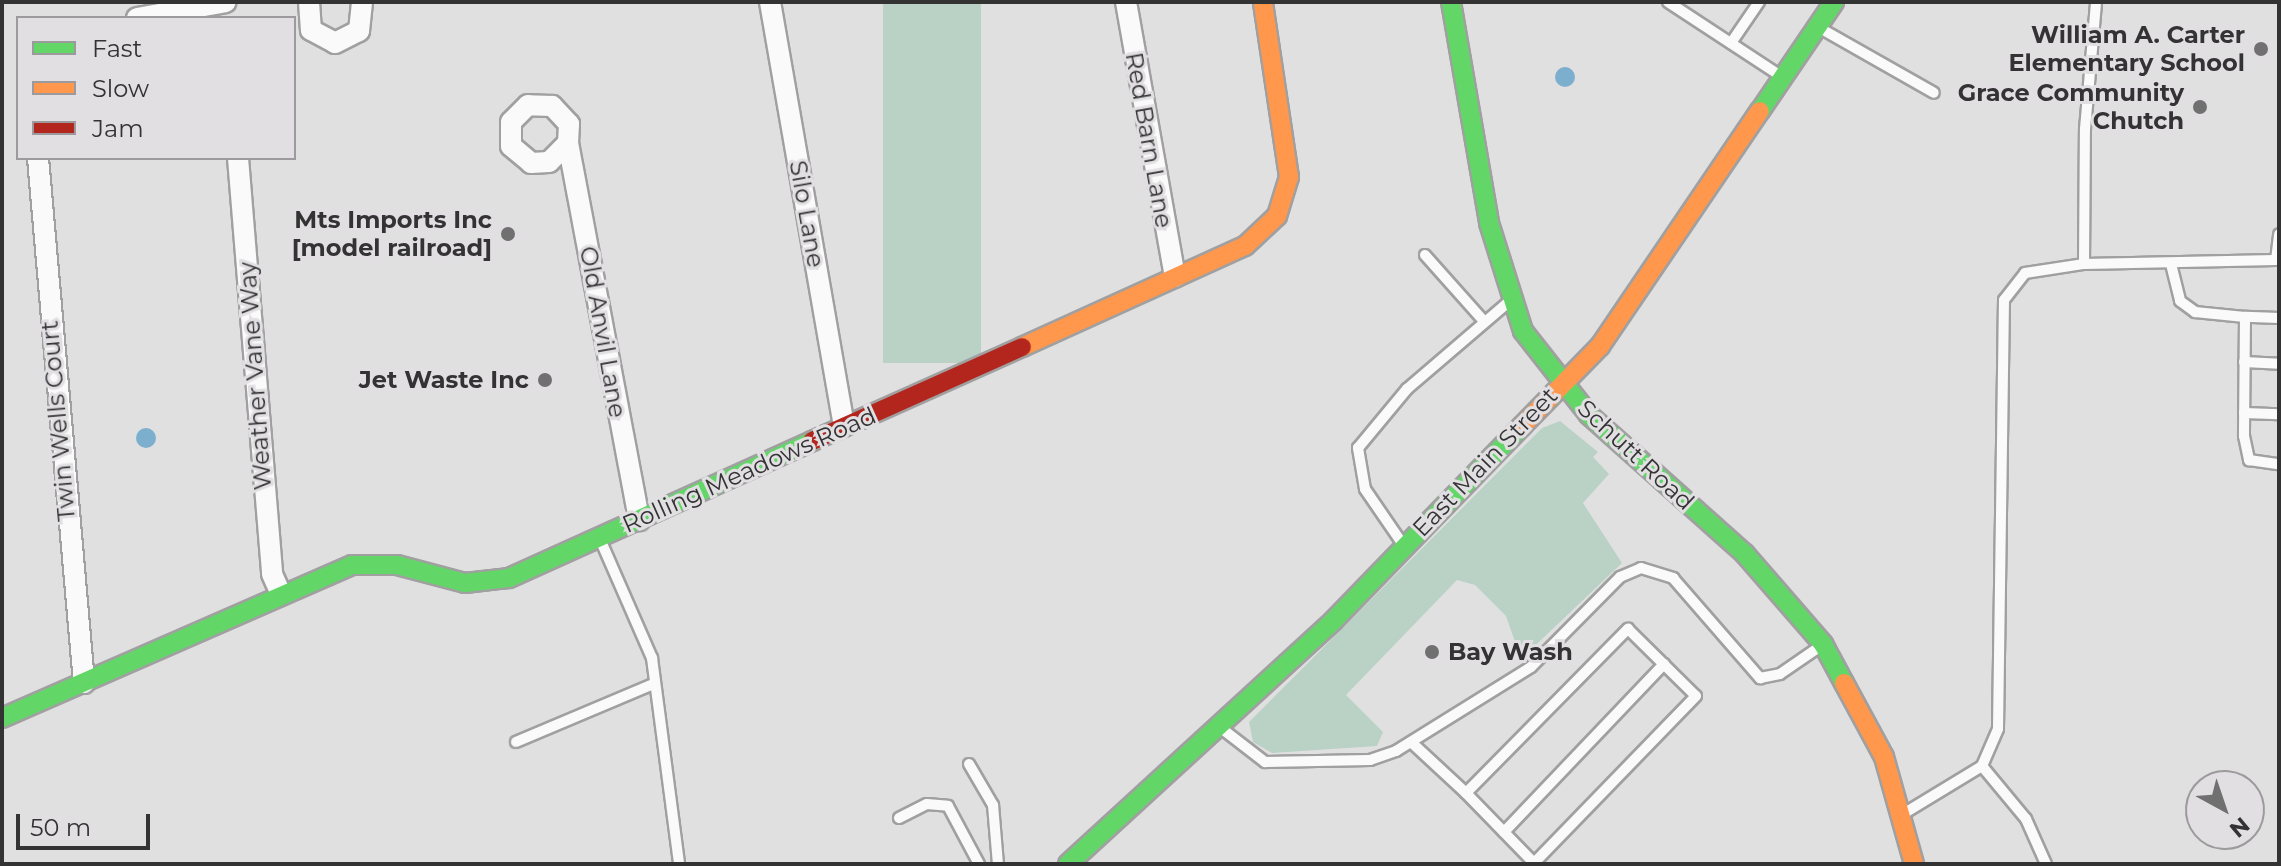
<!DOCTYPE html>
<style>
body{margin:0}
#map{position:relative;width:2281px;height:866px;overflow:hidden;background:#e1e0e1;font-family:Montserrat,sans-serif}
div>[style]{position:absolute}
.green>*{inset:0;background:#b9d2c5;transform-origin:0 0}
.water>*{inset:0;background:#7cafcd}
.round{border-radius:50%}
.roads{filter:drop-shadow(2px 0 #a1a0a1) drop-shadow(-2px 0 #a1a0a1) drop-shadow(0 2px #a1a0a1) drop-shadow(0 -2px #a1a0a1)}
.lane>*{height:10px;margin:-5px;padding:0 5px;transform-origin:5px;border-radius:5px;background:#fafafa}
.street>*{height:20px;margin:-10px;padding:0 10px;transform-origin:10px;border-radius:10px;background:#fafafa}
.fast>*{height:18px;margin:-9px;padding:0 9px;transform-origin:9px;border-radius:9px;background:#63d668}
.slow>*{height:18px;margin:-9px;padding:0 9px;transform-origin:9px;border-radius:9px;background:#ff974d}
.jam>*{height:18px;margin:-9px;padding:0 9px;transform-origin:9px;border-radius:9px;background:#b3261e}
.dots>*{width:22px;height:22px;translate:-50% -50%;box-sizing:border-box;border:4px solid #e1dfe2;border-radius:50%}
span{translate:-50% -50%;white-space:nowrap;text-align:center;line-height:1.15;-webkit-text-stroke:6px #e1dfe2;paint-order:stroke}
.poi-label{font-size:24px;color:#343334;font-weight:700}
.right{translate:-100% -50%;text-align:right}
.left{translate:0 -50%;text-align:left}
.street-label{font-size:24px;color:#343334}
.frame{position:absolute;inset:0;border:4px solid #343334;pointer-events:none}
.legend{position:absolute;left:16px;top:16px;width:280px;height:144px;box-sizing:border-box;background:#e1dfe2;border:2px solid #9c9a9c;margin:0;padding:10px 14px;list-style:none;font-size:24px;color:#343334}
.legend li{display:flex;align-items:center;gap:16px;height:40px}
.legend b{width:40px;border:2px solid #9c9a9c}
.north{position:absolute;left:2185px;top:770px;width:80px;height:80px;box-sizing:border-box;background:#e1dfe2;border:2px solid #9c9a9c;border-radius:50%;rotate:140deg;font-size:22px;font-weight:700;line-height:32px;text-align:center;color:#343334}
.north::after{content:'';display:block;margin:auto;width:28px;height:36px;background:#717071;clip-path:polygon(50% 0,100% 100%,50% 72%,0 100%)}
.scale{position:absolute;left:16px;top:814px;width:134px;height:36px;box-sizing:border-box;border:4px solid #343334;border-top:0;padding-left:10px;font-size:24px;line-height:28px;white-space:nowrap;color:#343334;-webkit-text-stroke:6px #e1dfe2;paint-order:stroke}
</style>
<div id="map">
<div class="green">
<i style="left:883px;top:2px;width:98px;height:361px"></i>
<i style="clip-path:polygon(1560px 421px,1598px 452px,1593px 457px,1609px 474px,1583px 503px,1622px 563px,1521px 659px,1506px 616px,1475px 585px,1457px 580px,1346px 695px,1383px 732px,1377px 746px,1272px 753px,1253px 742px,1249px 722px,1542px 428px)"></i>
</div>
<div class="water">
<i class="round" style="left:1555px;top:67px;width:20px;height:20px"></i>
<i class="round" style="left:136px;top:428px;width:20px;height:20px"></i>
</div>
<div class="roads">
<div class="lane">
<i style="left:1668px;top:2px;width:136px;rotate:33.3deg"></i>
<i style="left:1818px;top:27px;width:133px;rotate:29.6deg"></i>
<i style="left:1731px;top:43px;width:50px;rotate:-55.7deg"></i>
<i style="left:1425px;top:255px;width:87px;rotate:48.3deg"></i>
<i style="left:2084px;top:264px;width:192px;rotate:-1.2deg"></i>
<i style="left:2276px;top:260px;width:26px;rotate:-83deg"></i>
<i style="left:2171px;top:264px;width:38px;rotate:76deg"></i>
<i style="left:2180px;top:301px;width:19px;rotate:36deg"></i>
<i style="left:2195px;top:312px;width:50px;rotate:5.7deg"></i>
<i style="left:2279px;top:318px;width:34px;rotate:-178deg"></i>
<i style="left:2245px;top:317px;width:119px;rotate:90.5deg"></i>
<i style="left:2244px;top:436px;width:25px;rotate:78deg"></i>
<i style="left:2249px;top:460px;width:30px;rotate:8deg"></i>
<i style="left:2244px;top:362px;width:35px;rotate:3deg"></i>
<i style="left:2244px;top:413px;width:35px;rotate:2deg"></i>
<i style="left:600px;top:539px;width:130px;rotate:66.4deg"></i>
<i style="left:652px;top:658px;width:208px;rotate:82.5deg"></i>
<i style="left:1404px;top:546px;width:69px;rotate:-124.4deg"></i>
<i style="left:1365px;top:489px;width:42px;rotate:-99.7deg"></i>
<i style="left:1358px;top:448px;width:77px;rotate:-50.3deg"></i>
<i style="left:1407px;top:389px;width:137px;rotate:-40.6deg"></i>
<i style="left:1221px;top:728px;width:56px;rotate:37.7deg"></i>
<i style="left:1265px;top:762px;width:105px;rotate:-1.1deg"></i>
<i style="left:1370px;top:760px;width:28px;rotate:-19deg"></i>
<i style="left:1396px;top:751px;width:159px;rotate:-31.9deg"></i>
<i style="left:1531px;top:667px;width:127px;rotate:-45.3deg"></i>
<i style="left:1620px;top:577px;width:23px;rotate:-23deg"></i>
<i style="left:1641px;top:568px;width:34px;rotate:17deg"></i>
<i style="left:1673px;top:578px;width:133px;rotate:49deg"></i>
<i style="left:1760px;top:678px;width:20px;rotate:-11deg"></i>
<i style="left:1780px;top:674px;width:51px;rotate:-34.6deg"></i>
<i style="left:516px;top:742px;width:147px;rotate:-22.9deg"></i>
<i style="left:1411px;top:742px;width:75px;rotate:42.8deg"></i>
<i style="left:1466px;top:793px;width:231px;rotate:-45.4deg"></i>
<i style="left:1628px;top:629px;width:95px;rotate:44.6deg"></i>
<i style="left:1696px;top:696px;width:233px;rotate:134.1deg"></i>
<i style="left:1534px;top:863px;width:98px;rotate:-134.2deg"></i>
<i style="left:969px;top:764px;width:48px;rotate:59.7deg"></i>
<i style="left:993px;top:805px;width:59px;rotate:85.2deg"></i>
<i style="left:1982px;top:766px;width:69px;rotate:50.3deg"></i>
<i style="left:2026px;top:819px;width:49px;rotate:66deg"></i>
<i style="left:1903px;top:814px;width:92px;rotate:-31.3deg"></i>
<i style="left:1982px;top:766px;width:40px;rotate:-66.6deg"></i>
<i style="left:1998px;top:729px;width:429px;rotate:-89.2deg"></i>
<i style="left:2004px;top:300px;width:34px;rotate:-52deg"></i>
<i style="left:2025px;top:273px;width:60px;rotate:-8.7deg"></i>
<i style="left:2084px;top:264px;width:135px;rotate:-89.6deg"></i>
<i style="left:2085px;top:129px;width:127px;rotate:-85deg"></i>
<i style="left:899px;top:818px;width:31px;rotate:-27deg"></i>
<i style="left:927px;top:804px;width:21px;rotate:5deg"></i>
<i style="left:948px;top:806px;width:66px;rotate:61.9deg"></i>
<i style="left:1504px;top:832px;width:232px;rotate:-46.4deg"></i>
</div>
<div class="street">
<i style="left:309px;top:2px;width:28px;rotate:86deg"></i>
<i style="left:311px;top:30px;width:27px;rotate:28deg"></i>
<i style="left:335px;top:43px;width:27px;rotate:-27deg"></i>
<i style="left:359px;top:31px;width:29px;rotate:-84deg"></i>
<i style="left:770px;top:2px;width:430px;rotate:80.1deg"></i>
<i style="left:1126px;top:2px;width:279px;rotate:79.9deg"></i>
<i style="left:137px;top:18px;width:90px;rotate:-10.2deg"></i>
<i style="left:568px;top:143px;width:19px;rotate:-87deg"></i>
<i style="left:569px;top:124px;width:25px;rotate:-133deg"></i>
<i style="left:552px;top:106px;width:24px;rotate:-178deg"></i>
<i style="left:528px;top:105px;width:24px;rotate:135deg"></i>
<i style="left:511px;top:122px;width:24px;rotate:90deg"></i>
<i style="left:511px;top:146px;width:26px;rotate:40deg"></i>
<i style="left:531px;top:163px;width:18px;rotate:-3deg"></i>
<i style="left:549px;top:162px;width:27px;rotate:-45deg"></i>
<i style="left:568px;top:143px;width:384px;rotate:79.3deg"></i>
<i style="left:38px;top:158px;width:527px;rotate:84.99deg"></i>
<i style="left:238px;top:158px;width:417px;rotate:85.3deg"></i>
<i style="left:272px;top:574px;width:20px;rotate:66deg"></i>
</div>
<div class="fast">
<i style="left:1451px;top:2px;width:224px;rotate:80.2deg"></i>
<i style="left:1489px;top:223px;width:113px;rotate:72.5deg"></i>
<i style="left:1523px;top:331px;width:107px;rotate:51.8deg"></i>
<i style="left:1589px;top:415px;width:208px;rotate:41.7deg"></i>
<i style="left:1744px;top:553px;width:121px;rotate:49deg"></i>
<i style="left:1823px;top:644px;width:44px;rotate:61.7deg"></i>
<i style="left:1760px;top:111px;width:132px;rotate:-55.8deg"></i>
<i style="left:2px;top:718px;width:382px;rotate:-23.6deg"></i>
<i style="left:352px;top:565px;width:45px"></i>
<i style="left:397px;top:565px;width:70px;rotate:14.8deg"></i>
<i style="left:465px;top:583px;width:44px;rotate:-6.5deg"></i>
<i style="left:509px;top:578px;width:333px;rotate:-24.3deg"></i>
<i style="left:1068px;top:864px;width:361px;rotate:-42.5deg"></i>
<i style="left:1334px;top:620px;width:270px;rotate:-45.9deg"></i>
</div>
<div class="slow">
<i style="left:1022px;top:347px;width:245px;rotate:-24.4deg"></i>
<i style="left:1245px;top:246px;width:44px;rotate:-43.2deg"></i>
<i style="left:1277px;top:216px;width:41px;rotate:-72.9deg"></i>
<i style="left:1289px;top:177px;width:177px;rotate:-98.5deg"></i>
<i style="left:1522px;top:426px;width:112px;rotate:-45.7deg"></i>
<i style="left:1600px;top:346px;width:284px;rotate:-55.8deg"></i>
<i style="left:1844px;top:683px;width:84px;rotate:61.6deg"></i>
<i style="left:1884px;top:757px;width:111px;rotate:74.3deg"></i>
</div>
<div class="jam">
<i style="left:812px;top:441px;width:230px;rotate:-24.1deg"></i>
</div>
</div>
<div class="dots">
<i style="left:2261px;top:49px;background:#717071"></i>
<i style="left:2200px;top:107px;background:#717071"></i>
<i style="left:508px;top:234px;background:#717071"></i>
<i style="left:545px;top:380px;background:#717071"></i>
<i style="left:1432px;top:652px;background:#717071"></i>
</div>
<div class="poi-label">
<span class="right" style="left:2245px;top:49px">William A. Carter<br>Elementary School</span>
<span class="right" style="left:2184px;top:107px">Grace Community<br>Chutch</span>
<span class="right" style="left:492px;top:234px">Mts Imports Inc<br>[model railroad]</span>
<span class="right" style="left:529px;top:380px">Jet Waste Inc</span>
<span class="left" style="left:1448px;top:652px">Bay Wash</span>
</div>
<div class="street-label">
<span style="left:1149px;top:140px;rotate:80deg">Red Barn Lane</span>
<span style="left:807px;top:214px;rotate:80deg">Silo Lane</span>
<span style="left:603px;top:332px;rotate:80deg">Old Anvil Lane</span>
<span style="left:255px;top:376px;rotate:-94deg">Weather Vane Way</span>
<span style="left:58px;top:421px;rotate:-95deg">Twin Wells Court</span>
<span style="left:1636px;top:455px;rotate:43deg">Schutt Road</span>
<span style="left:1485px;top:462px;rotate:-46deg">East Main Street</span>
<span style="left:749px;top:470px;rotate:-24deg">Rolling Meadows Road</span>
</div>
<div class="frame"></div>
<ul class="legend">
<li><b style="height:10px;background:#63d668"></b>Fast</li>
<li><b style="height:10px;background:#ff974d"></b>Slow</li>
<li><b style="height:10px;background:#b3261e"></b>Jam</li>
</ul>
<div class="north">N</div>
<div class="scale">50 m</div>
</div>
